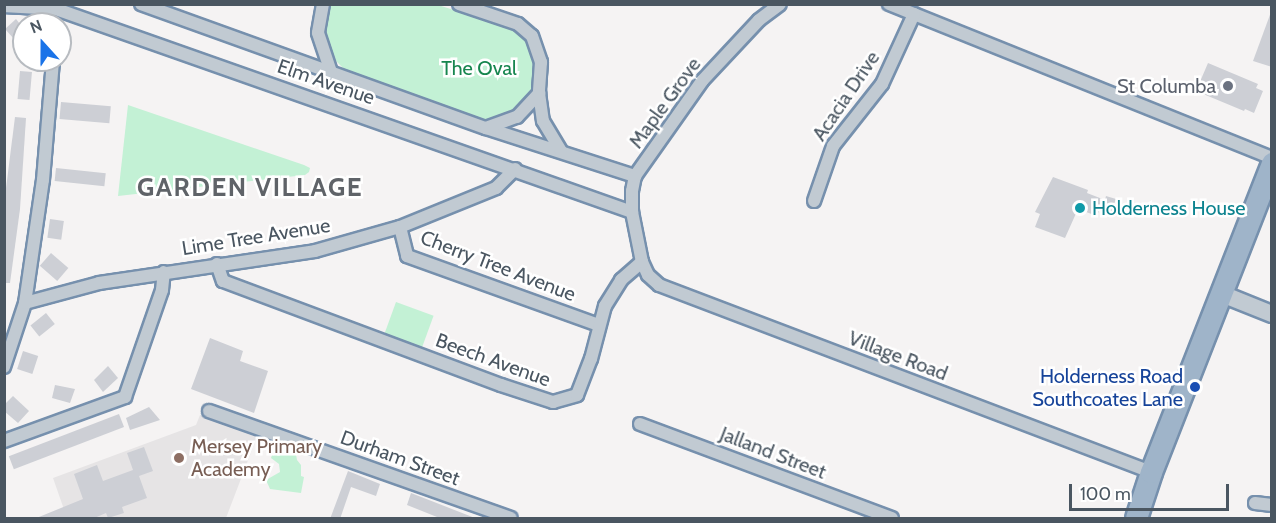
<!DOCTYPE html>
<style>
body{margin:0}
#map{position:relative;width:1276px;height:523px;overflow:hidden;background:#f5f3f3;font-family:Cabin,sans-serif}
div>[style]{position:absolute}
.education>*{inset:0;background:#e6e4e5}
.green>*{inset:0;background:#c3f1d5;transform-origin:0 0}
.building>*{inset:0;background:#cdcfd5;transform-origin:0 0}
.roads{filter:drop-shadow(2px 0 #7690ad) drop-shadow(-2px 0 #7690ad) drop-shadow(0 2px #7690ad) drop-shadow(0 -2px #7690ad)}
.minor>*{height:12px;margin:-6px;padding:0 6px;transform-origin:6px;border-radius:6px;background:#c1cad2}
.tertiary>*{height:16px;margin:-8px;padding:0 8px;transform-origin:8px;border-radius:8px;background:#c1cad2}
.trunk>*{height:21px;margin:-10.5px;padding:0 10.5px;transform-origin:10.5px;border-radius:10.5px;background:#9fb4c9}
.dots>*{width:16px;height:16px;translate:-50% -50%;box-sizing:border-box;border:3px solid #fff;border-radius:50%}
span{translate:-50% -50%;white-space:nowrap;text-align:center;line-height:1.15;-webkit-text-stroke:5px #fff;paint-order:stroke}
.park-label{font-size:20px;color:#17864f}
.street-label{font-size:20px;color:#4a5661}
.worship-label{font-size:20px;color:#5b616d}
.right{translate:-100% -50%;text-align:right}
.culture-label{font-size:20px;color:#0d838f}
.left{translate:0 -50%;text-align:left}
.transit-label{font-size:20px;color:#164399}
.education-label{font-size:20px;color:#785e54}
.district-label{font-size:26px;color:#5f6368;font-weight:700;letter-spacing:1.5px}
.frame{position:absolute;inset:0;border:6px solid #4a5661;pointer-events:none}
.north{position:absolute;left:12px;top:12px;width:60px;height:60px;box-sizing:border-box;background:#fff;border:2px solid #b7bbc0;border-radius:50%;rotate:339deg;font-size:16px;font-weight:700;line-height:24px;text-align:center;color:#4a5661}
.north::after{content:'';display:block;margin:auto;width:21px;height:27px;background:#1a73e8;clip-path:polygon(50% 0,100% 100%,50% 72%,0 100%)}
.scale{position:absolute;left:1069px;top:484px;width:160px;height:27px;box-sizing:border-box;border:3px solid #4a5661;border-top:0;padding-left:8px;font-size:18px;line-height:21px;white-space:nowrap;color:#4a5661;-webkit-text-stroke:4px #fff;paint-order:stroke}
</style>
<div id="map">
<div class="education">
<i style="clip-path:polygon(200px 415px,257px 437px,226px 518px,67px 518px,53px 478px,196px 425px)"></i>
</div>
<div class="green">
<i style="clip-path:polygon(332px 5px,438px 5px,514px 29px,526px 40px,533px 63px,532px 90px,510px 112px,484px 120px,345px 70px,336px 61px,325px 33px,327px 10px)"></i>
<i style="clip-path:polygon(128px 105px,304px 165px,310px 168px,309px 172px,305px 175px,118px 196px)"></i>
<i style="left:396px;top:302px;width:40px;height:35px;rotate:20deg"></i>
<i style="clip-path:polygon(276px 444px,295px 449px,297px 460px,301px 465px,301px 476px,304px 477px,301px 493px,270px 489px,266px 480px,280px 472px,279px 464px,271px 458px)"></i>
</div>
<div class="building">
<i style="clip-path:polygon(1271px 12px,1272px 12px,1272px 67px,1253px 61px)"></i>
<i style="clip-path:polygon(16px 19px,24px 29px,24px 50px,5px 29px)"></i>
<i style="clip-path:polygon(1208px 63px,1258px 84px,1256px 88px,1263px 91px,1254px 113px,1245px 109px,1244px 111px,1196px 91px)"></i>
<i style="left:20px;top:71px;width:12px;height:28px;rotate:5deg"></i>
<i style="left:61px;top:102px;width:50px;height:17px;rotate:5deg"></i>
<i style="clip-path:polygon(15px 117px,26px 118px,20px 209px,10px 283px,4px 283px,4px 204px)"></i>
<i style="left:56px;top:168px;width:50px;height:13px;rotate:6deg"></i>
<i style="clip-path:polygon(1053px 177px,1088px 190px,1087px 193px,1105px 200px,1106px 196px,1116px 199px,1114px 204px,1124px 208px,1121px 216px,1100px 208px,1097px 216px,1078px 209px,1065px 238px,1035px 227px,1040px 214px,1035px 212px)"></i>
<i style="left:50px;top:219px;width:14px;height:19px;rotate:8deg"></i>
<i style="left:51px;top:253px;width:23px;height:17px;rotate:41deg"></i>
<i style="left:46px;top:313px;width:14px;height:20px;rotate:51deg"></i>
<i style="clip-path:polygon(210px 338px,243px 351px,240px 361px,268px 371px,254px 413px,191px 389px)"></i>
<i style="left:23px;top:351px;width:16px;height:19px;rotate:18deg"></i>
<i style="clip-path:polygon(108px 366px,118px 378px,103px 392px,94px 380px)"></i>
<i style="clip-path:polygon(55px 385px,75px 389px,70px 403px,52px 398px)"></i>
<i style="clip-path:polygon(13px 396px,29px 411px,18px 423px,4px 411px,4px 405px)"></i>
<i style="clip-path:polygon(149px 407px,160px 420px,130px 430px,126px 418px)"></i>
<i style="left:119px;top:414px;width:14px;height:118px;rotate:69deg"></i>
<i style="clip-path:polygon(144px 447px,153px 471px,139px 476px,147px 498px,122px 507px,124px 513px,108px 518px,106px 513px,92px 519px,34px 519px,83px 499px,74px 474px,97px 465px,103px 481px,133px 470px,127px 453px)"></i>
<i style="clip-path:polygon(348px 471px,380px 484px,376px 496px,351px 487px,340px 519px,330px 519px)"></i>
<i style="clip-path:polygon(411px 493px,475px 518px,475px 519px,442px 519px,407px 505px)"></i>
</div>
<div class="roads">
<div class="minor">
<i style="left:141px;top:4px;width:367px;rotate:19.8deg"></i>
<i style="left:486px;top:128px;width:157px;rotate:17.9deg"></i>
<i style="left:323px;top:4px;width:29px;rotate:100deg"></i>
<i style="left:318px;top:33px;width:41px;rotate:71.6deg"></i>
<i style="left:459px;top:4px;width:62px;rotate:18.7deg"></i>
<i style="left:518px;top:24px;width:18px;rotate:41deg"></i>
<i style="left:532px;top:36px;width:28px;rotate:71deg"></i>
<i style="left:541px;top:62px;width:31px;rotate:94deg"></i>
<i style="left:539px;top:93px;width:28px;rotate:82deg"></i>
<i style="left:543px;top:121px;width:35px;rotate:59deg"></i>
<i style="left:889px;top:4px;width:413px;rotate:21.9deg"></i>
<i style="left:4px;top:6px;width:52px;rotate:3.3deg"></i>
<i style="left:56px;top:9px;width:611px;rotate:19.41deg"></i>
<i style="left:486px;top:128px;width:33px;rotate:-20deg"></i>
<i style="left:517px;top:117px;width:33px;rotate:-47deg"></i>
<i style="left:814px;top:201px;width:58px;rotate:-70.9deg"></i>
<i style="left:833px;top:146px;width:79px;rotate:-51.7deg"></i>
<i style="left:882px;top:84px;width:77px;rotate:-65.4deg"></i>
<i style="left:400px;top:227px;width:30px;rotate:76deg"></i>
<i style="left:407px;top:256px;width:204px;rotate:19.8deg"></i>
<i style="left:642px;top:262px;width:14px;rotate:65deg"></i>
<i style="left:648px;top:275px;width:15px;rotate:42deg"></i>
<i style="left:659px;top:285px;width:526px;rotate:20.81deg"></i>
<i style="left:217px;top:264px;width:18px;rotate:71deg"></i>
<i style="left:223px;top:281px;width:297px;rotate:20.5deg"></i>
<i style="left:501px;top:385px;width:55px;rotate:18.1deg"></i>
<i style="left:553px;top:402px;width:25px;rotate:-16deg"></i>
<i style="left:577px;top:395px;width:39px;rotate:-69deg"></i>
<i style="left:591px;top:359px;width:55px;rotate:-75.2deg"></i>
<i style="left:605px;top:306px;width:31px;rotate:-58deg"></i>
<i style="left:621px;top:280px;width:28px;rotate:-41deg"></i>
<i style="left:642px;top:262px;width:51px;rotate:-101.3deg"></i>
<i style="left:632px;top:212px;width:21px;rotate:-90deg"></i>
<i style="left:632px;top:191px;width:15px;rotate:-79deg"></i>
<i style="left:635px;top:176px;width:116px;rotate:-54.8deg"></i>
<i style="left:702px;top:81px;width:83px;rotate:-46.9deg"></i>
<i style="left:759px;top:20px;width:26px;rotate:-37deg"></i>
<i style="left:25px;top:303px;width:77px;rotate:-15.1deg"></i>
<i style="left:99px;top:283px;width:218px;rotate:-8.4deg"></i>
<i style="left:315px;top:251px;width:88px;rotate:-15.8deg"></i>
<i style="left:400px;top:227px;width:104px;rotate:-22.1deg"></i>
<i style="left:496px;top:188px;width:27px;rotate:-45deg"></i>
<i style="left:4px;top:367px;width:67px;rotate:-71.8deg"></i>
<i style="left:25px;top:303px;width:124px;rotate:-81.7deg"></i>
<i style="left:43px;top:180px;width:120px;rotate:-85.2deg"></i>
<i style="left:209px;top:411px;width:320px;rotate:19.5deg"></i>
<i style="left:640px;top:424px;width:269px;rotate:20.5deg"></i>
<i style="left:4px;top:441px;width:129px;rotate:-20deg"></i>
<i style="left:125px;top:397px;width:113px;rotate:-70.9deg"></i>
<i style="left:162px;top:290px;width:18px;rotate:-84deg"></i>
<i style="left:1255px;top:503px;width:17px;rotate:7deg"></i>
</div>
<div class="tertiary">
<i style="left:1222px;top:294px;width:54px;rotate:21.8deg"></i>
</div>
<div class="trunk">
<i style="left:1136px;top:518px;width:48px;rotate:-71.9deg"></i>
<i style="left:1151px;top:472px;width:332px;rotate:-68.6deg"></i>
</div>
</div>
<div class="dots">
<i style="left:1228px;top:86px;background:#6b7280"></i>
<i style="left:1080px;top:208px;background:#0f9aa8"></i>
<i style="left:1195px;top:387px;background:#1a4fb4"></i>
<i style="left:179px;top:458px;background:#8d6e63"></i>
</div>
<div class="park-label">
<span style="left:479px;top:68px">The Oval</span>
</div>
<div class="street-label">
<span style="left:326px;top:82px;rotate:19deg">Elm Avenue</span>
<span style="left:846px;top:96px;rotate:-56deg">Acacia Drive</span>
<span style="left:665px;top:103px;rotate:-54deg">Maple Grove</span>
<span style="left:256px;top:237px;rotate:-9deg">Lime Tree Avenue</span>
<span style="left:498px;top:266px;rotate:21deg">Cherry Tree Avenue</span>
<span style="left:898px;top:356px;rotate:21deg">Village Road</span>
<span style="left:493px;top:360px;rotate:20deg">Beech Avenue</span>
<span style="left:773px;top:453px;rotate:21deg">Jalland Street</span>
<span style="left:400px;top:458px;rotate:20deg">Durham Street</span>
</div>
<div class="worship-label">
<span class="right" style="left:1216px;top:86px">St Columba</span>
</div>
<div class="culture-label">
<span class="left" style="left:1092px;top:208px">Holderness House</span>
</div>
<div class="transit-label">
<span class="right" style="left:1183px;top:388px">Holderness Road<br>Southcoates Lane</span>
</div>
<div class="education-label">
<span class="left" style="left:191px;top:458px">Mersey Primary<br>Academy</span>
</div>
<div class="district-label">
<span style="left:250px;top:188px">GARDEN VILLAGE</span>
</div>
<div class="frame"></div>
<div class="north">N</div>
<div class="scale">100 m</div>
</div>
